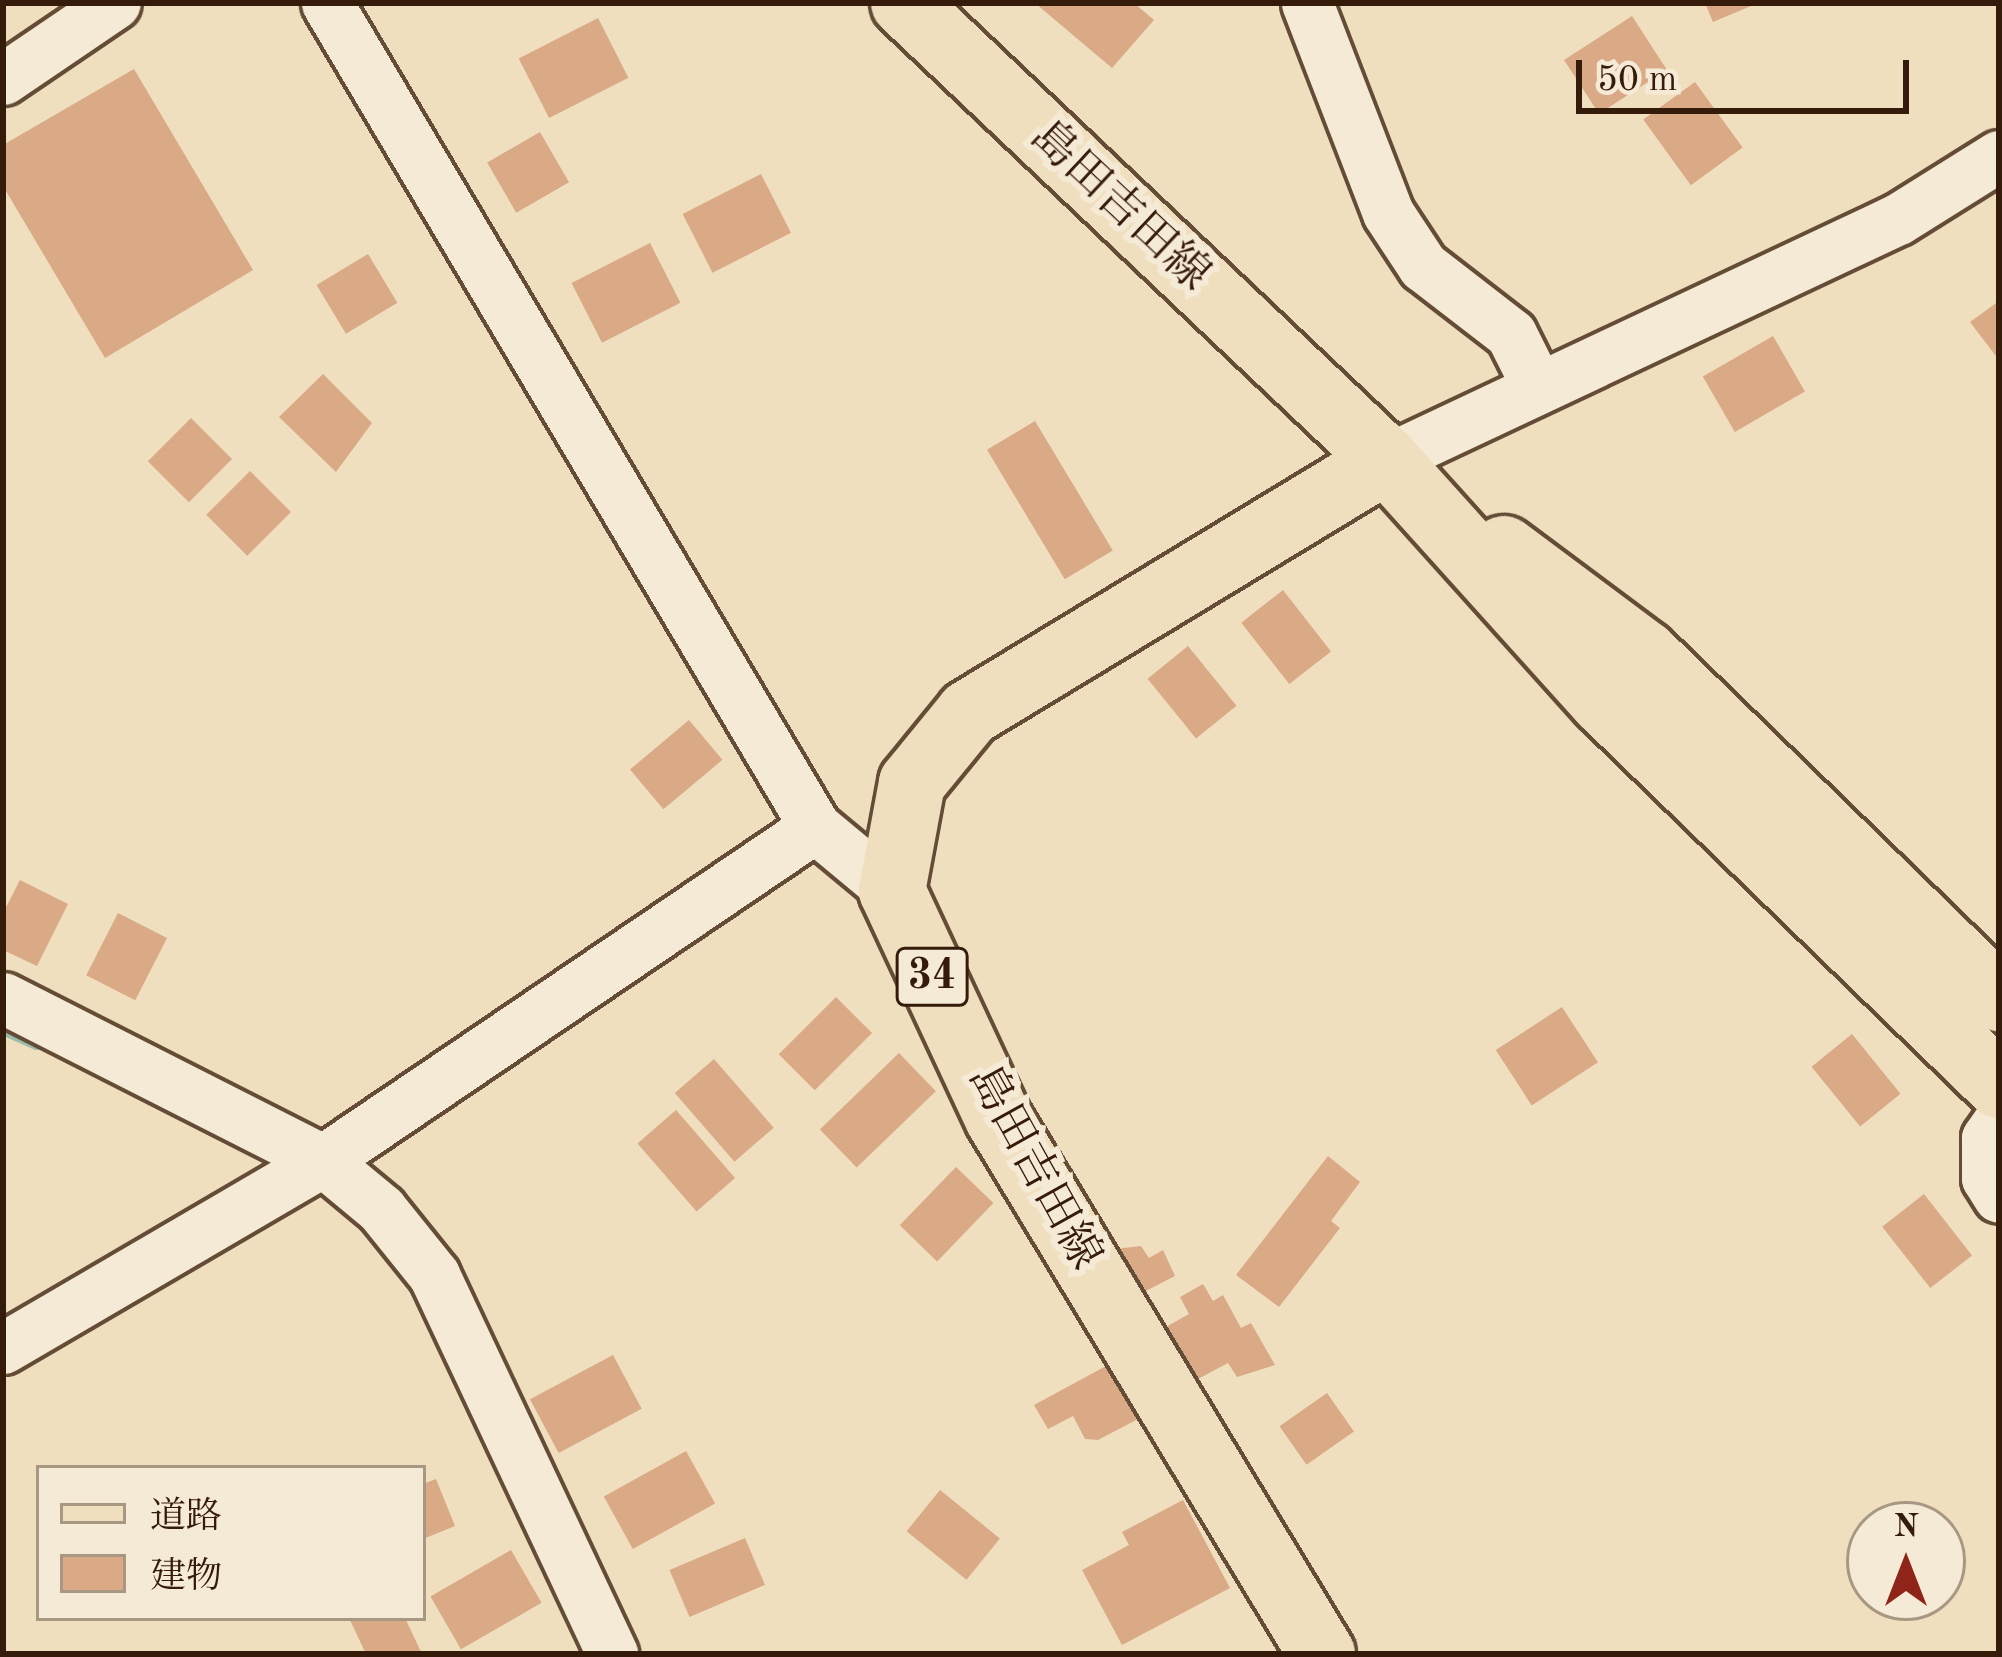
<!DOCTYPE html>
<meta charset="utf-8">
<style>
body{margin:0}
#map{position:relative;width:2002px;height:1657px;overflow:hidden;background:#efdfbe;font-family:"Old Standard TT","Noto Serif JP",serif}
div>[style]{position:absolute}
.stream>*{height:14px;margin:-7px;padding:0 7px;transform-origin:7px;border-radius:7px;background:#9bbdab}
.building>*{inset:0;background:#daa986;transform-origin:0 0}
.roads{filter:drop-shadow(3px 0 #644c36) drop-shadow(-3px 0 #644c36) drop-shadow(0 3px #644c36) drop-shadow(0 -3px #644c36)}
.minor>*{height:51px;margin:-25.5px;padding:0 25.5px;transform-origin:25.5px;border-radius:25.5px;background:#f5ead5}
.primary>*{height:66px;margin:-33px;padding:0 33px;transform-origin:33px;border-radius:33px;background:#efdfbe}
span{translate:-50% -50%;white-space:nowrap;text-align:center;line-height:1.15;-webkit-text-stroke:12px #f5ead5;paint-order:stroke}
.shield-label span{padding:3px 9px;background:#f5ead5;border:3px solid;border-radius:9px;-webkit-text-stroke-width:0}
.shield-label{font-size:42px;color:#351b09;font-weight:700}
.street-label{font-size:45px;color:#351b09}
.frame{position:absolute;inset:0;border:6px solid #351b09;pointer-events:none}
.legend{position:absolute;left:36px;top:1465px;width:390px;height:156px;box-sizing:border-box;background:#f5ead5;border:3px solid #a89783;margin:0;padding:15px 21px;list-style:none;font-size:36px;color:#351b09}
.legend li{display:flex;align-items:center;gap:24px;height:60px}
.legend b{width:60px;border:3px solid #a89783}
.north{position:absolute;left:1846px;top:1501px;width:120px;height:120px;box-sizing:border-box;background:#f5ead5;border:3px solid #a89783;border-radius:50%;rotate:0deg;font-size:33px;font-weight:700;line-height:48px;text-align:center;color:#351b09}
.north::after{content:'';display:block;margin:auto;width:42px;height:54px;background:#8f2418;clip-path:polygon(50% 0,100% 100%,50% 72%,0 100%)}
.scale{position:absolute;left:1576px;top:60px;width:333px;height:54px;box-sizing:border-box;border:6px solid #351b09;border-top:0;padding-left:15px;font-size:36px;line-height:42px;white-space:nowrap;color:#351b09;-webkit-text-stroke:9px #f5ead5;paint-order:stroke}
</style>
<div id="map">
<div class="stream">
<i style="left:3px;top:1028px;width:37px;rotate:24deg"></i>
</div>
<div class="building">
<i style="clip-path:polygon(1035px 3px,1134px 3px,1154px 20px,1112px 68px)"></i>
<i style="clip-path:polygon(1705px 3px,1758px 3px,1713px 22px)"></i>
<i style="left:1632px;top:16px;width:64px;height:81px;rotate:57deg"></i>
<i style="left:598px;top:18px;width:67px;height:89px;rotate:63deg"></i>
<i style="clip-path:polygon(134px 69px,253px 270px,105px 358px,3px 186px,3px 145px)"></i>
<i style="left:1695px;top:82px;width:81px;height:64px;rotate:54deg"></i>
<i style="left:540px;top:132px;width:58px;height:61px;rotate:60deg"></i>
<i style="left:761px;top:174px;width:66px;height:88px;rotate:63deg"></i>
<i style="left:650px;top:243px;width:67px;height:88px;rotate:63deg"></i>
<i style="left:368px;top:254px;width:57px;height:60px;rotate:59deg"></i>
<i style="clip-path:polygon(1999px 301px,1999px 360px,1970px 322px)"></i>
<i style="left:1773px;top:336px;width:64px;height:81px;rotate:60deg"></i>
<i style="clip-path:polygon(323px 374px,372px 423px,336px 472px,279px 417px)"></i>
<i style="left:191px;top:418px;width:58px;height:61px;rotate:45deg"></i>
<i style="left:1035px;top:421px;width:151px;height:56px;rotate:59deg"></i>
<i style="left:250px;top:471px;width:58px;height:62px;rotate:45deg"></i>
<i style="left:1283px;top:590px;width:78px;height:53px;rotate:52deg"></i>
<i style="left:1188px;top:646px;width:77px;height:52px;rotate:51deg"></i>
<i style="left:689px;top:720px;width:52px;height:77px;rotate:50deg"></i>
<i style="clip-path:polygon(20px 880px,68px 904px,37px 966px,3px 950px,3px 913px)"></i>
<i style="left:118px;top:913px;width:55px;height:70px;rotate:27deg"></i>
<i style="left:836px;top:997px;width:51px;height:81px;rotate:45deg"></i>
<i style="left:1562px;top:1007px;width:66px;height:79px;rotate:57deg"></i>
<i style="left:1852px;top:1034px;width:77px;height:52px;rotate:51deg"></i>
<i style="left:899px;top:1053px;width:53px;height:110px;rotate:46deg"></i>
<i style="left:714px;top:1059px;width:91px;height:52px;rotate:49deg"></i>
<i style="left:676px;top:1110px;width:90px;height:51px;rotate:49deg"></i>
<i style="clip-path:polygon(1328px 1156px,1360px 1182px,1331px 1221px,1340px 1228px,1279px 1307px,1236px 1275px)"></i>
<i style="left:956px;top:1167px;width:52px;height:81px;rotate:44deg"></i>
<i style="left:1924px;top:1194px;width:78px;height:53px;rotate:52deg"></i>
<i style="clip-path:polygon(1141px 1246px,1149px 1258px,1163px 1250px,1175px 1276px,1138px 1295px,1115px 1249px)"></i>
<i style="clip-path:polygon(1203px 1284px,1213px 1301px,1223px 1295px,1241px 1328px,1251px 1323px,1275px 1365px,1237px 1377px,1228px 1363px,1196px 1380px,1166px 1327px,1189px 1314px,1180px 1297px)"></i>
<i style="left:613px;top:1355px;width:61px;height:94px;rotate:62deg"></i>
<i style="clip-path:polygon(1108px 1365px,1138px 1419px,1098px 1440px,1085px 1439px,1073px 1416px,1048px 1429px,1034px 1405px)"></i>
<i style="left:1327px;top:1393px;width:47px;height:58px;rotate:55deg"></i>
<i style="left:686px;top:1451px;width:60px;height:94px;rotate:61deg"></i>
<i style="clip-path:polygon(436px 1479px,455px 1526px,423px 1539px,423px 1484px)"></i>
<i style="left:940px;top:1490px;width:77px;height:53px;rotate:39deg"></i>
<i style="clip-path:polygon(1183px 1500px,1230px 1588px,1122px 1645px,1082px 1570px,1129px 1545px,1122px 1532px)"></i>
<i style="left:745px;top:1538px;width:51px;height:82px;rotate:67deg"></i>
<i style="left:511px;top:1550px;width:61px;height:93px;rotate:60deg"></i>
<i style="clip-path:polygon(349px 1618px,405px 1618px,422px 1654px,366px 1654px)"></i>
</div>
<div class="roads">
<div class="minor">
<i style="left:327px;top:3px;width:958px;rotate:59.36deg"></i>
<i style="left:815px;top:827px;width:100px;rotate:39.7deg"></i>
<i style="left:1307px;top:3px;width:225px;rotate:68.9deg"></i>
<i style="left:1388px;top:213px;width:64px;rotate:56.6deg"></i>
<i style="left:1423px;top:266px;width:111px;rotate:37.7deg"></i>
<i style="left:1511px;top:334px;width:56px;rotate:63.4deg"></i>
<i style="left:3px;top:79px;width:135px;rotate:-34.2deg"></i>
<i style="left:1386px;top:460px;width:566px;rotate:-25.21deg"></i>
<i style="left:1898px;top:219px;width:119px;rotate:-32deg"></i>
<i style="left:3px;top:998px;width:358px;rotate:26.9deg"></i>
<i style="left:322px;top:1160px;width:77px;rotate:39.7deg"></i>
<i style="left:381px;top:1209px;width:85px;rotate:51.2deg"></i>
<i style="left:434px;top:1275px;width:419px;rotate:64.8deg"></i>
<i style="left:1999px;top:1121px;width:21px;rotate:125deg"></i>
<i style="left:1987px;top:1138px;width:40px;rotate:90deg"></i>
<i style="left:1987px;top:1178px;width:22px;rotate:58deg"></i>
<i style="left:3px;top:1348px;width:366px;rotate:-30.3deg"></i>
<i style="left:319px;top:1163px;width:599px;rotate:-34.11deg"></i>
</div>
<div class="primary">
<i style="left:904px;top:3px;width:664px;rotate:43.47deg"></i>
<i style="left:1386px;top:460px;width:324px;rotate:48deg"></i>
<i style="left:1603px;top:701px;width:552px;rotate:44.12deg"></i>
<i style="left:1504px;top:549px;width:176px;rotate:36.7deg"></i>
<i style="left:1645px;top:654px;width:494px;rotate:44.2deg"></i>
<i style="left:1322px;top:1654px;width:626px;rotate:-121.15deg"></i>
<i style="left:998px;top:1118px;width:251px;rotate:-115deg"></i>
<i style="left:892px;top:891px;width:110px;rotate:-79.5deg"></i>
<i style="left:912px;top:783px;width:90px;rotate:-50.8deg"></i>
<i style="left:969px;top:713px;width:488px;rotate:-31.2deg"></i>
</div>
</div>
<div class="shield-label">
<span style="left:932px;top:977px">34</span>
</div>
<div class="street-label">
<span style="left:1119px;top:207px;rotate:43deg">島田吉田線</span>
<span style="left:1033px;top:1168px;rotate:61deg">島田吉田線</span>
</div>
<div class="frame"></div>
<ul class="legend">
<li><b style="height:15px;background:#efdfbe"></b>道路</li>
<li><b style="height:33px;background:#daa986"></b>建物</li>
</ul>
<div class="north">N</div>
<div class="scale">50 m</div>
</div>
